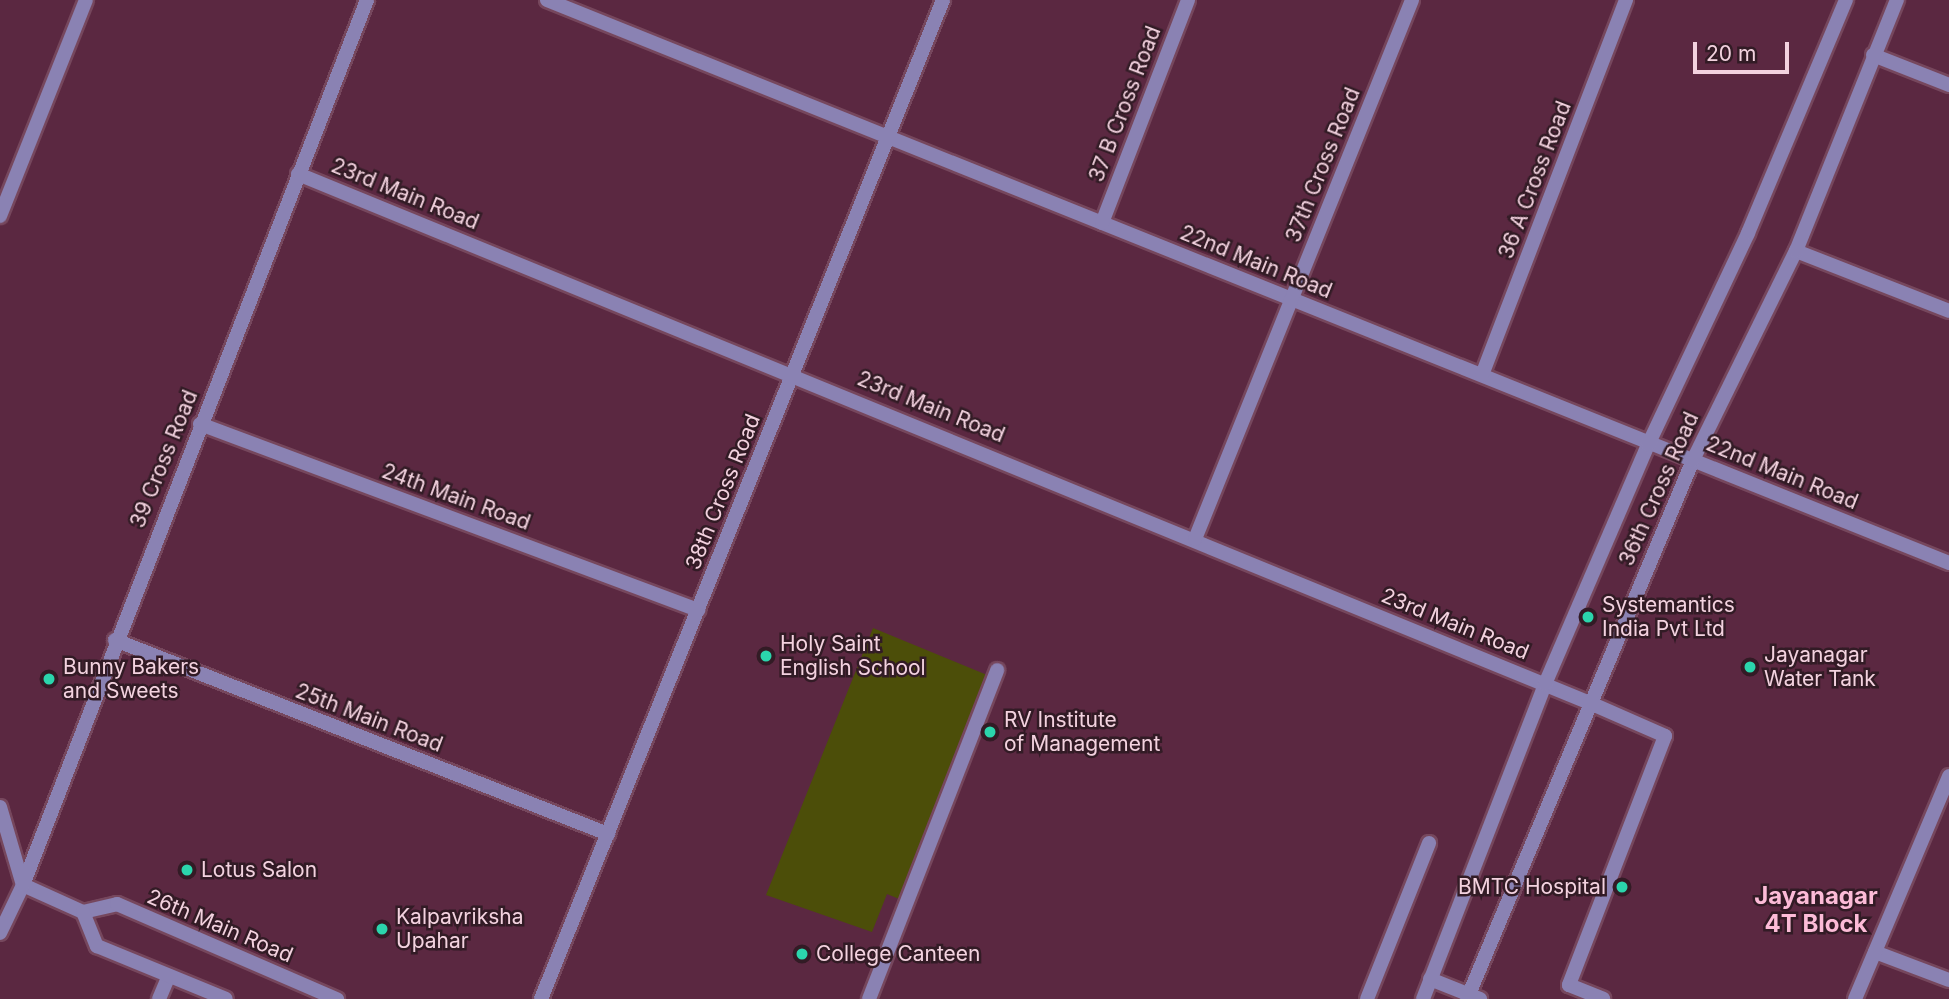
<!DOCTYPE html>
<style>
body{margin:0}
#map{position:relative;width:1949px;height:999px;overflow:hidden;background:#5b2841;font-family:Inter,sans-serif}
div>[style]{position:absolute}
.green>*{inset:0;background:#4c4e09}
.roads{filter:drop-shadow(2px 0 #76475d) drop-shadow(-2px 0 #76475d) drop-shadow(0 2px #76475d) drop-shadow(0 -2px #76475d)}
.service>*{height:14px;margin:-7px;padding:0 7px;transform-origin:7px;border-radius:7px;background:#8a82b3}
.minor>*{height:14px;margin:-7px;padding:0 7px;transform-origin:7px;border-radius:7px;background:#8a82b3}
.tertiary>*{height:14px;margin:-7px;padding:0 7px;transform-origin:7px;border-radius:7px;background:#8a82b3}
.dots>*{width:19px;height:19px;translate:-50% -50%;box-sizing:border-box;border:4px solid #321b25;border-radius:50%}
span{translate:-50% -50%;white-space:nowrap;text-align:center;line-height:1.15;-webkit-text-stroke:5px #321b25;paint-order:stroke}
.street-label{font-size:21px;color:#f3d2df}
.poi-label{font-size:21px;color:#f3d2df}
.left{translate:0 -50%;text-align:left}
.right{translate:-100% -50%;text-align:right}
.quarter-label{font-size:24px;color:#fcbbd7;font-weight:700}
.scale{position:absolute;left:1693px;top:42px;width:96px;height:32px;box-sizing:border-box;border:4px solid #f3d2df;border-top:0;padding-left:9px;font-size:21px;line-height:24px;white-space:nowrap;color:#f3d2df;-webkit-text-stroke:5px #321b25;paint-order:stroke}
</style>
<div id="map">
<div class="green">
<i style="clip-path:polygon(873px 628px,992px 677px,904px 901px,887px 894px,872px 932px,766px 895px)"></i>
</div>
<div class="roads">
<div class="service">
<i style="left:1590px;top:703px;width:82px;rotate:23.7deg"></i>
<i style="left:1665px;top:736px;width:267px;rotate:111.1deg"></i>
<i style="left:1569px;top:985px;width:37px;rotate:22deg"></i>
<i style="left:869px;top:999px;width:353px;rotate:-68.7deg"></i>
<i style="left:1367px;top:999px;width:168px;rotate:-68.3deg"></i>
</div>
<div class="minor">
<i style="left:547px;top:0;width:1511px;rotate:21.88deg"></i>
<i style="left:1873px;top:55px;width:82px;rotate:21.5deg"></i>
<i style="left:298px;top:174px;width:1396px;rotate:22.27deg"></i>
<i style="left:0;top:216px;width:232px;rotate:-68.3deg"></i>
<i style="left:1102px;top:223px;width:239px;rotate:-68.9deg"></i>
<i style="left:1796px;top:251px;width:164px;rotate:21.4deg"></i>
<i style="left:1482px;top:375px;width:402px;rotate:-69deg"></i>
<i style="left:200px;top:424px;width:532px;rotate:20.48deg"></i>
<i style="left:1195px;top:539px;width:581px;rotate:-68.07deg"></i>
<i style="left:115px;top:640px;width:530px;rotate:21.48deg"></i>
<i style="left:1875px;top:952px;width:79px;rotate:20.7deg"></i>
<i style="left:1430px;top:979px;width:54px;rotate:21.8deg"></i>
<i style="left:159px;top:999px;width:25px;rotate:-67deg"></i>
<i style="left:1855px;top:999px;width:242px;rotate:-67.1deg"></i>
</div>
<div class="tertiary">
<i style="left:0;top:807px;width:81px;rotate:73.6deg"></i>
<i style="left:23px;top:885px;width:66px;rotate:24.2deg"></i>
<i style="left:83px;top:912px;width:35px;rotate:-13deg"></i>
<i style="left:117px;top:904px;width:240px;rotate:23.4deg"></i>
<i style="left:83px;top:912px;width:37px;rotate:68deg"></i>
<i style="left:97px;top:946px;width:139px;rotate:22.3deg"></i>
<i style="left:0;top:933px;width:53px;rotate:-64.4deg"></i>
<i style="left:23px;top:885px;width:950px;rotate:-68.76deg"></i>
<i style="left:541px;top:999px;width:1077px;rotate:-68.08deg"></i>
<i style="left:1423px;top:999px;width:338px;rotate:-68.8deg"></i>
<i style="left:1545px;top:684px;width:260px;rotate:-66.7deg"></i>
<i style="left:1648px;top:445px;width:234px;rotate:-64.7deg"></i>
<i style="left:1748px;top:233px;width:253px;rotate:-67.2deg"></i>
<i style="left:1467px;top:999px;width:584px;rotate:-67.25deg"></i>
<i style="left:1693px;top:460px;width:233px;rotate:-63.8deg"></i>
<i style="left:1796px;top:251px;width:271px;rotate:-68.1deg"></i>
</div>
</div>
<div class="dots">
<i style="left:1588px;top:617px;background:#2bd5ac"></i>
<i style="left:766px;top:656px;background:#2bd5ac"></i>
<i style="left:1750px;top:667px;background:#2bd5ac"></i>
<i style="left:49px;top:679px;background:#2bd5ac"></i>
<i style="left:990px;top:732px;background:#2bd5ac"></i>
<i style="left:187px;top:870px;background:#2bd5ac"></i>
<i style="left:1622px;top:887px;background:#2bd5ac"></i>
<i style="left:382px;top:929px;background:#2bd5ac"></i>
<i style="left:802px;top:954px;background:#2bd5ac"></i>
</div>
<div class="street-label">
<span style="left:1125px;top:104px;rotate:-69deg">37 B Cross Road</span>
<span style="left:1323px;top:165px;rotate:-68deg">37th Cross Road</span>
<span style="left:1535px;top:180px;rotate:-69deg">36 A Cross Road</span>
<span style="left:405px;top:194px;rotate:22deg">23rd Main Road</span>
<span style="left:1256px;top:262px;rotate:22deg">22nd Main Road</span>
<span style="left:931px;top:407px;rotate:22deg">23rd Main Road</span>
<span style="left:164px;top:459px;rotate:-68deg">39 Cross Road</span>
<span style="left:1782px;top:473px;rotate:22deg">22nd Main Road</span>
<span style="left:1659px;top:489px;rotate:-66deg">36th Cross Road</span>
<span style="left:723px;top:492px;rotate:-68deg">38th Cross Road</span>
<span style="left:456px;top:497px;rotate:20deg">24th Main Road</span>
<span style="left:1455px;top:624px;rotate:22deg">23rd Main Road</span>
<span style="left:369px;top:718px;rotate:21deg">25th Main Road</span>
<span style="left:220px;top:926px;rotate:23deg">26th Main Road</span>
</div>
<div class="poi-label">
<span class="left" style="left:1602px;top:617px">Systemantics<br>India Pvt Ltd</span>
<span class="left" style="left:780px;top:656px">Holy Saint<br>English School</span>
<span class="left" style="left:1764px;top:667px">Jayanagar<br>Water Tank</span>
<span class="left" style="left:63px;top:679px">Bunny Bakers<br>and Sweets</span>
<span class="left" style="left:1004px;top:732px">RV Institute<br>of Management</span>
<span class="left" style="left:201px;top:870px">Lotus Salon</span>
<span class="right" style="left:1606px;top:887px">BMTC Hospital</span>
<span class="left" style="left:396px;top:929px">Kalpavriksha<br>Upahar</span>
<span class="left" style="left:816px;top:954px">College Canteen</span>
</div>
<div class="quarter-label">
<span style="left:1816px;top:910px">Jayanagar<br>4T Block</span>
</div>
<div class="scale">20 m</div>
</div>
